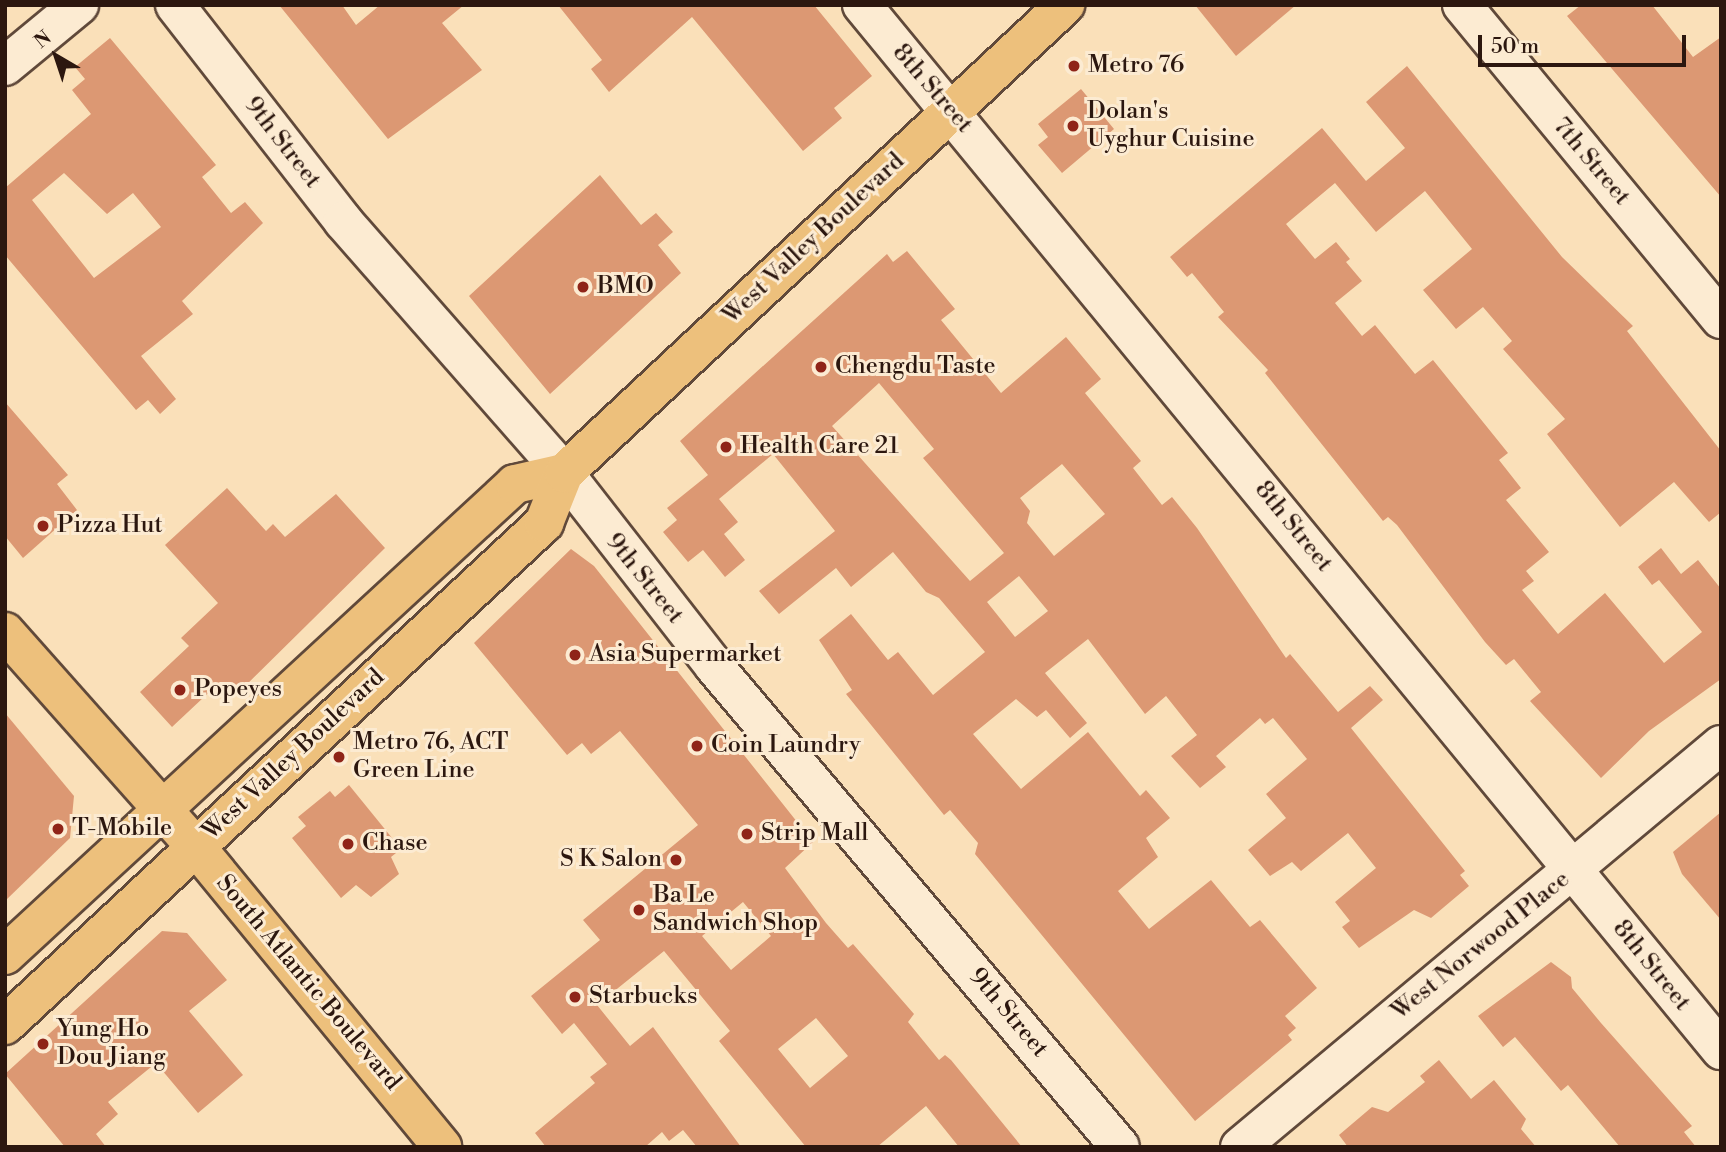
<!DOCTYPE html>
<style>
body{margin:0}
#map{position:relative;width:1726px;height:1152px;overflow:hidden;background:#fae0b9;font-family:"Libre Bodoni",serif}
div>[style]{position:absolute}
.building>*{inset:0;background:#dc9873}
.roads{filter:drop-shadow(2px 0 #60493a) drop-shadow(-2px 0 #60493a) drop-shadow(0 2px #60493a) drop-shadow(0 -2px #60493a)}
.minor>*{height:38px;margin:-19px;padding:0 19px;transform-origin:19px;border-radius:19px;background:#fcebd2}
.major>*{height:38px;margin:-19px;padding:0 19px;transform-origin:19px;border-radius:19px;background:#edc07c}
.dots>*{width:19px;height:19px;translate:-50% -50%;box-sizing:border-box;border:4px solid #fcebd2;border-radius:50%}
span{translate:-50% -50%;white-space:nowrap;text-align:center;line-height:1.15;-webkit-text-stroke:6px #fcebd2;paint-order:stroke}
.poi-label{font-size:24px;color:#2c170f}
.left{translate:0 -50%;text-align:left}
.right{translate:-100% -50%;text-align:right}
.street-label{font-size:24px;color:#2c170f}
.frame{position:absolute;inset:0;border:7px solid #2c170f;pointer-events:none}
.north{position:absolute;left:21px;top:21px;width:70px;height:70px;-webkit-text-stroke:5px #fcebd2;paint-order:stroke;rotate:321deg;font-size:19px;font-weight:700;line-height:28px;text-align:center;color:#2c170f}
.north::after{content:'';display:block;margin:auto;width:24px;height:32px;background:#2c170f;clip-path:polygon(50% 0,100% 100%,50% 72%,0 100%)}
.scale{position:absolute;left:1478px;top:35px;width:208px;height:32px;box-sizing:border-box;border:4px solid #2c170f;border-top:0;padding-left:9px;font-size:21px;line-height:24px;white-space:nowrap;color:#2c170f;-webkit-text-stroke:5px #fcebd2;paint-order:stroke}
</style>
<div id="map">
<div class="building">
<i style="clip-path:polygon(279px 5px,342px 5px,356px 25px,380px 5px,464px 5px,442px 23px,482px 70px,388px 139px)"></i>
<i style="clip-path:polygon(558px 5px,814px 5px,872px 76px,834px 108px,842px 118px,803px 151px,692px 17px,609px 92px,591px 69px,602px 60px)"></i>
<i style="clip-path:polygon(1195px 5px,1296px 5px,1236px 56px)"></i>
<i style="clip-path:polygon(1581px 5px,1652px 5px,1693px 57px,1721px 37px,1721px 197px,1567px 16px)"></i>
<i style="clip-path:polygon(evenodd,110px 38px,216px 165px,202px 177px,231px 213px,245px 202px,263px 223px,182px 301px,193px 314px,141px 356px,176px 399px,160px 414px,148px 400px,136px 410px,5px 255px,5px 188px,91px 114px,72px 90px,85px 79px,75px 67px,110px 38px,64px 173px,107px 214px,133px 193px,161px 227px,94px 278px,32px 200px,64px 173px)"></i>
<i style="clip-path:polygon(1407px 66px,1562px 257px,1633px 326px,1627px 331px,1721px 451px,1721px 512px,1709px 522px,1674px 482px,1620px 527px,1547px 434px,1565px 419px,1503px 349px,1512px 341px,1483px 307px,1456px 329px,1423px 290px,1472px 249px,1425px 191px,1376px 232px,1335px 183px,1286px 224px,1315px 259px,1336px 242px,1350px 259px,1346px 262px,1362px 281px,1335px 303px,1362px 336px,1375px 325px,1415px 374px,1433px 360px,1508px 453px,1499px 460px,1521px 488px,1506px 500px,1549px 552px,1526px 571px,1534px 581px,1522px 590px,1558px 634px,1605px 593px,1664px 663px,1702px 632px,1659px 580px,1652px 585px,1638px 567px,1661px 548px,1681px 574px,1698px 560px,1721px 589px,1721px 679px,1649px 731px,1601px 778px,1530px 701px,1541px 692px,1514px 659px,1506px 665px,1485px 642px,1397px 525px,1388px 517px,1383px 521px,1265px 373px,1268px 370px,1218px 317px,1224px 312px,1192px 273px,1187px 277px,1170px 257px,1322px 128px,1366px 181px,1405px 148px,1366px 102px)"></i>
<i style="clip-path:polygon(1081px 89px,1114px 129px,1062px 173px,1038px 145px,1048px 137px,1038px 124px)"></i>
<i style="clip-path:polygon(600px 175px,641px 225px,656px 213px,673px 232px,658px 245px,681px 273px,550px 394px,469px 296px)"></i>
<i style="clip-path:polygon(evenodd,907px 251px,955px 309px,941px 320px,1001px 393px,1066px 337px,1101px 379px,1085px 393px,1141px 461px,1133px 468px,1162px 505px,1172px 497px,1197px 528px,1286px 658px,1290px 654px,1338px 712px,1370px 686px,1383px 700px,1351px 728px,1465px 871px,1460px 875px,1469px 886px,1431px 918px,1414px 910px,1359px 948px,1342px 927px,1350px 921px,1335px 902px,1376px 868px,1348px 833px,1301px 871px,1292px 862px,1270px 876px,1248px 850px,1286px 818px,1266px 794px,1307px 759px,1273px 718px,1265px 724px,1260px 718px,1216px 756px,1226px 767px,1200px 788px,1171px 756px,1197px 735px,1166px 696px,1145px 714px,1088px 639px,1045px 673px,1087px 723px,1070px 738px,1046px 710px,1037px 717px,1016px 699px,973px 734px,1021px 789px,1088px 732px,1140px 796px,1146px 790px,1170px 818px,1146px 838px,1158px 857px,1118px 891px,1149px 929px,1211px 880px,1250px 927px,1260px 920px,1317px 988px,1285px 1016px,1296px 1028px,1288px 1035px,1292px 1040px,1195px 1121px,975px 854px,978px 843px,950px 810px,944px 815px,846px 694px,852px 690px,819px 640px,851px 614px,888px 660px,898px 652px,933px 695px,985px 652px,939px 598px,926px 592px,893px 552px,851px 587px,836px 568px,779px 614px,759px 591px,835px 531px,773px 454px,719px 499px,738px 522px,724px 534px,745px 560px,725px 577px,703px 550px,688px 562px,663px 532px,677px 520px,667px 508px,708px 475px,680px 441px,887px 254px,893px 262px,907px 251px,879px 383px,934px 449px,923px 458px,1004px 553px,970px 581px,832px 426px,879px 383px,907px 251px,1062px 464px,1105px 514px,1054px 556px,1027px 523px,1030px 511px,1020px 498px,1062px 464px,907px 251px,1019px 576px,1048px 611px,1015px 637px,987px 602px,1019px 576px)"></i>
<i style="clip-path:polygon(5px 402px,68px 475px,57px 484px,77px 510px,23px 558px,5px 536px)"></i>
<i style="clip-path:polygon(227px 488px,266px 531px,273px 524px,285px 537px,336px 494px,385px 548px,234px 697px,220px 682px,172px 727px,140px 692px,189px 646px,181px 638px,218px 603px,165px 545px)"></i>
<i style="clip-path:polygon(evenodd,571px 549px,594px 566px,813px 842px,785px 868px,826px 923px,848px 948px,853px 944px,914px 1014px,908px 1022px,939px 1060px,945px 1055px,951px 1060px,1022px 1147px,959px 1147px,926px 1106px,877px 1147px,806px 1147px,719px 1041px,730px 1031px,664px 951px,597px 1005px,630px 1046px,653px 1027px,741px 1147px,697px 1147px,683px 1130px,669px 1141px,662px 1132px,645px 1147px,546px 1147px,535px 1133px,595px 1083px,590px 1077px,607px 1064px,574px 1023px,562px 1034px,531px 996px,600px 940px,583px 920px,698px 825px,620px 731px,591px 754px,582px 743px,567px 755px,474px 643px,571px 549px,743px 902px,771px 936px,731px 970px,702px 936px,743px 902px,571px 549px,816px 1018px,848px 1056px,810px 1088px,778px 1049px,816px 1018px)"></i>
<i style="clip-path:polygon(5px 713px,74px 796px,70px 838px,5px 901px)"></i>
<i style="clip-path:polygon(349px 785px,401px 849px,391px 857px,399px 874px,371px 897px,356px 885px,341px 898px,292px 838px,306px 826px,298px 817px,330px 791px,335px 797px)"></i>
<i style="clip-path:polygon(1721px 812px,1721px 920px,1682px 874px,1673px 852px)"></i>
<i style="clip-path:polygon(162px 931px,187px 933px,227px 980px,189px 1011px,243px 1075px,198px 1113px,156px 1063px,108px 1102px,118px 1114px,96px 1134px,106px 1147px,65px 1147px,5px 1074px)"></i>
<i style="clip-path:polygon(1551px 962px,1571px 977px,1572px 988px,1601px 1023px,1692px 1126px,1684px 1132px,1696px 1147px,1620px 1147px,1568px 1085px,1561px 1091px,1515px 1037px,1503px 1047px,1478px 1016px)"></i>
<i style="clip-path:polygon(1439px 1060px,1471px 1099px,1494px 1080px,1526px 1119px,1521px 1129px,1536px 1147px,1348px 1147px,1339px 1135px,1372px 1107px,1388px 1112px,1425px 1082px,1420px 1076px)"></i>
</div>
<div class="roads">
<div class="minor">
<i style="left:175px;top:5px;width:274px;rotate:52.1deg"></i>
<i style="left:343px;top:221px;width:335px;rotate:48.7deg"></i>
<i style="left:564px;top:473px;width:244px;rotate:52.1deg"></i>
<i style="left:714px;top:666px;width:629px;rotate:49.83deg"></i>
<i style="left:862px;top:5px;width:1353px;rotate:50.58deg"></i>
<i style="left:1462px;top:5px;width:407px;rotate:50.5deg"></i>
<i style="left:5px;top:66px;width:96px;rotate:-39.5deg"></i>
<i style="left:1240px;top:1147px;width:627px;rotate:-39.89deg"></i>
</div>
<div class="major">
<i style="left:5px;top:632px;width:288px;rotate:48.4deg"></i>
<i style="left:196px;top:847px;width:388px;rotate:50.6deg"></i>
<i style="left:5px;top:955px;width:694px;rotate:-42.72deg"></i>
<i style="left:515px;top:484px;width:50px;rotate:-12.7deg"></i>
<i style="left:5px;top:1025px;width:737px;rotate:-42.96deg"></i>
<i style="left:544px;top:523px;width:54px;rotate:-68.2deg"></i>
<i style="left:564px;top:473px;width:686px;rotate:-43.05deg"></i>
</div>
</div>
<div class="dots">
<i style="left:1074px;top:66px;background:#8f2418"></i>
<i style="left:1073px;top:126px;background:#8f2418"></i>
<i style="left:583px;top:287px;background:#8f2418"></i>
<i style="left:821px;top:367px;background:#8f2418"></i>
<i style="left:726px;top:447px;background:#8f2418"></i>
<i style="left:43px;top:526px;background:#8f2418"></i>
<i style="left:575px;top:655px;background:#8f2418"></i>
<i style="left:180px;top:690px;background:#8f2418"></i>
<i style="left:697px;top:746px;background:#8f2418"></i>
<i style="left:339px;top:757px;background:#8f2418"></i>
<i style="left:58px;top:829px;background:#8f2418"></i>
<i style="left:747px;top:834px;background:#8f2418"></i>
<i style="left:348px;top:844px;background:#8f2418"></i>
<i style="left:676px;top:860px;background:#8f2418"></i>
<i style="left:639px;top:910px;background:#8f2418"></i>
<i style="left:575px;top:997px;background:#8f2418"></i>
<i style="left:43px;top:1044px;background:#8f2418"></i>
</div>
<div class="poi-label">
<span class="left" style="left:1088px;top:66px">Metro 76</span>
<span class="left" style="left:1087px;top:126px">Dolan's<br>Uyghur Cuisine</span>
<span class="left" style="left:597px;top:287px">BMO</span>
<span class="left" style="left:835px;top:367px">Chengdu Taste</span>
<span class="left" style="left:740px;top:447px">Health Care 21</span>
<span class="left" style="left:57px;top:526px">Pizza Hut</span>
<span class="left" style="left:589px;top:655px">Asia Supermarket</span>
<span class="left" style="left:194px;top:690px">Popeyes</span>
<span class="left" style="left:353px;top:757px">Metro 76, ACT<br>Green Line</span>
<span class="left" style="left:711px;top:746px">Coin Laundry</span>
<span class="left" style="left:72px;top:829px">T-Mobile</span>
<span class="left" style="left:761px;top:834px">Strip Mall</span>
<span class="left" style="left:362px;top:844px">Chase</span>
<span class="right" style="left:662px;top:860px">S K Salon</span>
<span class="left" style="left:653px;top:910px">Ba Le<br>Sandwich Shop</span>
<span class="left" style="left:589px;top:997px">Starbucks</span>
<span class="left" style="left:57px;top:1044px">Yung Ho<br>Dou Jiang</span>
</div>
<div class="street-label">
<span style="left:932px;top:89px;rotate:49deg">8th Street</span>
<span style="left:282px;top:143px;rotate:52deg">9th Street</span>
<span style="left:1591px;top:162px;rotate:50deg">7th Street</span>
<span style="left:814px;top:239px;rotate:-43deg">West Valley Boulevard</span>
<span style="left:1293px;top:527px;rotate:51deg">8th Street</span>
<span style="left:644px;top:579px;rotate:51deg">9th Street</span>
<span style="left:294px;top:755px;rotate:-43deg">West Valley Boulevard</span>
<span style="left:1481px;top:946px;rotate:-39deg">West Norwood Place</span>
<span style="left:1651px;top:966px;rotate:51deg">8th Street</span>
<span style="left:308px;top:983px;rotate:50deg">South Atlantic Boulevard</span>
<span style="left:1008px;top:1013px;rotate:50deg">9th Street</span>
</div>
<div class="frame"></div>
<div class="north">N</div>
<div class="scale">50 m</div>
</div>
